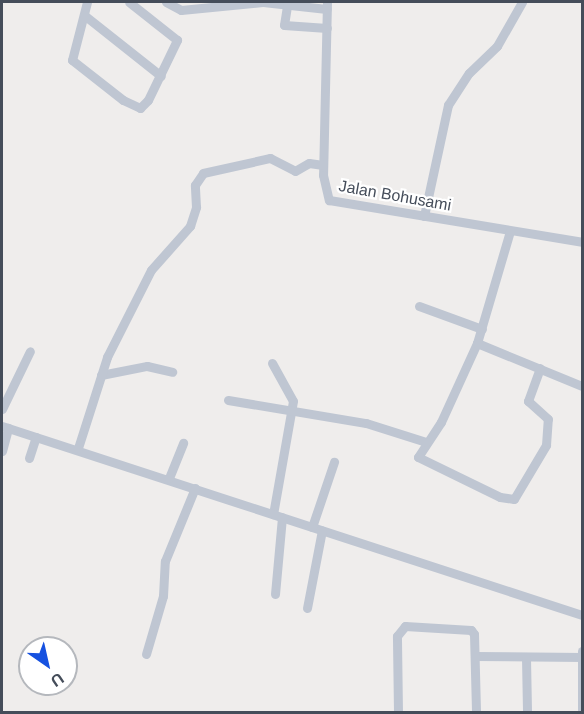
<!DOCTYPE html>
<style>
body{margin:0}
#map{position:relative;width:584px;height:714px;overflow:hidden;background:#efedec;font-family:Arial,sans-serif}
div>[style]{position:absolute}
.street>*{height:9px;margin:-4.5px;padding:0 4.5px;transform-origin:4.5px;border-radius:4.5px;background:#bfc6d2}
span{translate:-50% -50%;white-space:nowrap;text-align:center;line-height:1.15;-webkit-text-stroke:4.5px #fff;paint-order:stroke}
.street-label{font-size:16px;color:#454d5a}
.frame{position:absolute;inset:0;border:3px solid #454d5a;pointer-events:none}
.north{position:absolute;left:18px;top:636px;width:60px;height:60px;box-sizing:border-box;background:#fff;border:2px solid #b5b8bd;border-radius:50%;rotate:146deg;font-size:16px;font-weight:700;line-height:24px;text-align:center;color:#454d5a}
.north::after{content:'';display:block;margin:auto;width:21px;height:27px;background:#1651e0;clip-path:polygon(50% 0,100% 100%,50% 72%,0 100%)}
</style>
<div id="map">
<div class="street">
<i style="left:87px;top:2px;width:60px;rotate:104.5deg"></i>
<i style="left:72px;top:60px;width:65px;rotate:38.1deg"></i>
<i style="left:123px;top:100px;width:19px;rotate:25deg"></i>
<i style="left:140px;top:108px;width:11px;rotate:-45deg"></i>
<i style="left:148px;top:100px;width:67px;rotate:-64.2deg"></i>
<i style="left:177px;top:40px;width:61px;rotate:-141.6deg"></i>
<i style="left:166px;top:2px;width:17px;rotate:28deg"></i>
<i style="left:181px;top:10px;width:82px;rotate:-5.6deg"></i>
<i style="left:263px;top:2px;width:64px;rotate:6.2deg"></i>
<i style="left:327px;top:2px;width:173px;rotate:91.3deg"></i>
<i style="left:323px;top:175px;width:26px;rotate:77deg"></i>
<i style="left:329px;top:200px;width:256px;rotate:9.4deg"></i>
<i style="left:287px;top:6px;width:19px;rotate:99deg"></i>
<i style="left:284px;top:25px;width:43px;rotate:4deg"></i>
<i style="left:84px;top:15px;width:98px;rotate:38.4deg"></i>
<i style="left:424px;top:216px;width:114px;rotate:-77.8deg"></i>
<i style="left:448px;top:105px;width:38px;rotate:-57deg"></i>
<i style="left:469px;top:73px;width:39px;rotate:-44deg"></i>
<i style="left:497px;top:46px;width:51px;rotate:-60.4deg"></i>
<i style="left:510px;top:231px;width:117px;rotate:106.4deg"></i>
<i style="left:477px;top:343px;width:87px;rotate:114.5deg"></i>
<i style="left:441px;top:422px;width:42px;rotate:123.3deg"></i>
<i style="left:418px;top:457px;width:91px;rotate:26deg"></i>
<i style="left:500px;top:497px;width:14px;rotate:8deg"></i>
<i style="left:514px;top:499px;width:63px;rotate:-59.3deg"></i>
<i style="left:546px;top:445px;width:26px;rotate:-86deg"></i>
<i style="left:548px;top:419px;width:27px;rotate:-138deg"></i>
<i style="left:528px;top:401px;width:35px;rotate:-70deg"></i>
<i style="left:419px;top:306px;width:67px;rotate:20.1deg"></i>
<i style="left:477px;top:343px;width:113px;rotate:22.3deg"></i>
<i style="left:272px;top:363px;width:43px;rotate:61.1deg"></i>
<i style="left:293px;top:401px;width:115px;rotate:100deg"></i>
<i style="left:101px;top:375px;width:47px;rotate:-11.1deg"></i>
<i style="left:147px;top:366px;width:26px;rotate:13deg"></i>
<i style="left:228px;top:400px;width:140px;rotate:9.5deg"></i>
<i style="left:366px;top:423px;width:63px;rotate:17.6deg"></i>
<i style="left:2px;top:409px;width:64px;rotate:-64.2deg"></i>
<i style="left:2px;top:426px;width:610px;rotate:18.05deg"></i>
<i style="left:78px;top:448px;width:96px;rotate:-72.3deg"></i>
<i style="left:107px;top:357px;width:97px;rotate:-63.2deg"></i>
<i style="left:151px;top:270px;width:59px;rotate:-48.4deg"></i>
<i style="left:190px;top:226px;width:20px;rotate:-72deg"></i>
<i style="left:196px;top:207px;width:22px;rotate:-93deg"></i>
<i style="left:195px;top:185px;width:14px;rotate:-56deg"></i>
<i style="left:203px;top:173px;width:69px;rotate:-12.6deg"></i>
<i style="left:270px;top:158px;width:28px;rotate:27deg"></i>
<i style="left:295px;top:171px;width:16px;rotate:-30deg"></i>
<i style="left:309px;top:163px;width:14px;rotate:8deg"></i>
<i style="left:2px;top:451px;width:24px;rotate:-75deg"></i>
<i style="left:29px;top:458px;width:22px;rotate:-72deg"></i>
<i style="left:169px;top:478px;width:38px;rotate:-68deg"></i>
<i style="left:312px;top:527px;width:69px;rotate:-71.3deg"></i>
<i style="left:275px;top:594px;width:77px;rotate:-84.8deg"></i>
<i style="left:307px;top:608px;width:79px;rotate:-79.1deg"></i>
<i style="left:146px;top:654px;width:60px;rotate:-73.7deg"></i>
<i style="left:163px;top:596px;width:35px;rotate:-87deg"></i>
<i style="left:165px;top:561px;width:79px;rotate:-67.7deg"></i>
<i style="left:475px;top:656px;width:107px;rotate:0.5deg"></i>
<i style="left:526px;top:658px;width:54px;rotate:88.9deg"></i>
<i style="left:398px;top:712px;width:76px;rotate:-90.8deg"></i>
<i style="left:397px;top:636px;width:13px;rotate:-51deg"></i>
<i style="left:405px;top:626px;width:66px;rotate:3.5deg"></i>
<i style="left:471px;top:630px;width:5px;rotate:53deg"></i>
<i style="left:474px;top:634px;width:78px;rotate:88.5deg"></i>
<i style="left:582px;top:712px;width:61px;rotate:-90deg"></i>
</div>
<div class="street-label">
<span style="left:395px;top:196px;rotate:10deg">Jalan Bohusami</span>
</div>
<div class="frame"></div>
<div class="north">U</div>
</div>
